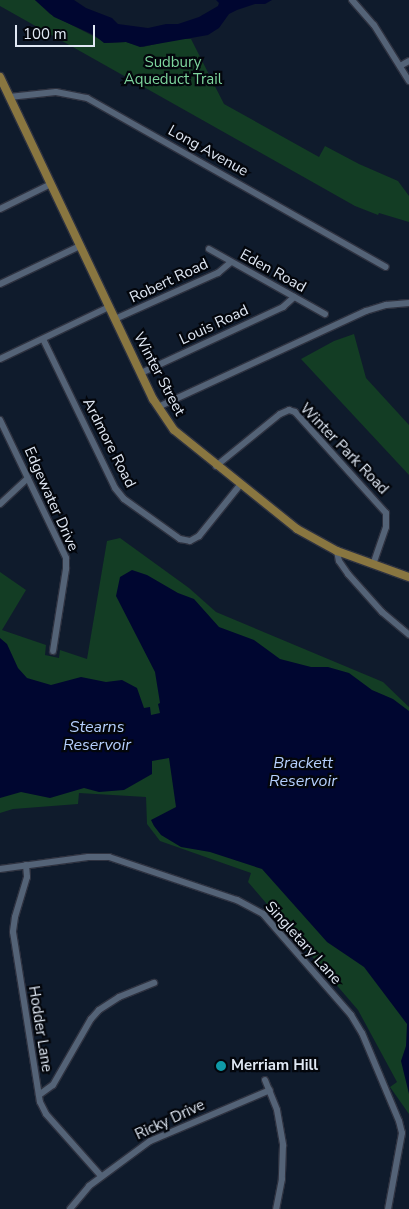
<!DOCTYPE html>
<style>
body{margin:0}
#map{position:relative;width:409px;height:1209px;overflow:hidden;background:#0f1b2c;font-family:"Nunito Sans",sans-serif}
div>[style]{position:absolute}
.green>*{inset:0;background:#133d24}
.water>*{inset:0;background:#000630}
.roads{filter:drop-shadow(1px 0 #2e3240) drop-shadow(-1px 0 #2e3240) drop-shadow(0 1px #2e3240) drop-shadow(0 -1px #2e3240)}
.minor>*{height:6px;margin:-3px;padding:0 3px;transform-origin:3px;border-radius:3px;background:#546377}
.major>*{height:8px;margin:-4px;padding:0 4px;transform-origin:4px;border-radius:4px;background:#897640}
.dots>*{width:14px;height:14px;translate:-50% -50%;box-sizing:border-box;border:2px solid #03060c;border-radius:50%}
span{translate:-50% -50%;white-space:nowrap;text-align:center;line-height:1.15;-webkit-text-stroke:4.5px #03060c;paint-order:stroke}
.park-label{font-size:15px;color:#7ed59d}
.street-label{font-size:15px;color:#e0e8f4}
.poi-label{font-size:15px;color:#e0e8f4;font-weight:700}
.left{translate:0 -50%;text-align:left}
.water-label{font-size:16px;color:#b6d0fe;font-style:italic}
.scale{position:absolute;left:15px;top:25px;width:80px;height:22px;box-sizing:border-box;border:2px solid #e0e8f4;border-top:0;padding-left:6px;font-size:15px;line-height:18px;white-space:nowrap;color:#e0e8f4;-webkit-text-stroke:4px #03060c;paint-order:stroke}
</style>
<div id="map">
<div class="green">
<i style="clip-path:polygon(0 0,35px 0,50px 14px,107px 43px,126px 42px,143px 47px,177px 39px,191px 39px,224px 104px,319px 157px,325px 146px,359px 164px,398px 181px,409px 196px,409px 222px,379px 213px,378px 215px,355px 206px,0 6px)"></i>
<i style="clip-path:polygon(354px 334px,366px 378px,409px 425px,409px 475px,301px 359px,334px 341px)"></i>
<i style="clip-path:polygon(120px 538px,189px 588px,216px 612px,383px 682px,409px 707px,409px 1114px,390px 1087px,397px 1082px,358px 1010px,248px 882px,251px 873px,160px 841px,147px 824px,146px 797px,79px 793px,78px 804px,13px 809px,0 813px,0 572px,26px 590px,2px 630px,46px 645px,45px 655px,59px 658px,60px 650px,87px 659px,107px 541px)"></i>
</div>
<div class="water">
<i style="clip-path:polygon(35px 0,74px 0,86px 8px,112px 18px,118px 24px,148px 28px,166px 24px,178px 24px,199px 17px,218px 6px,219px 3px,216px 0,272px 0,265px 4px,255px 4px,237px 10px,229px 14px,219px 28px,208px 35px,140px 47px,126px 42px,104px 43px,94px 35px,54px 17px)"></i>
<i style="clip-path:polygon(132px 570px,147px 575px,178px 593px,194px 599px,219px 627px,254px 640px,280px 659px,311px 667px,328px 667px,349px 673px,372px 690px,393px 699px,409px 711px,409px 1094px,401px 1061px,406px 1046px,407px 1024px,364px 967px,327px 942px,262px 869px,210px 852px,181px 847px,161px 835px,154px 826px,151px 820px,176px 807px,169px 758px,152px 761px,152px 774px,124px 790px,99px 792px,84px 788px,50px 798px,21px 792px,0 798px,0 638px,7px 644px,18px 668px,27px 678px,51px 685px,81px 677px,106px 682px,122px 680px,137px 688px,144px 708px,150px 707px,151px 715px,160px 713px,158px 704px,160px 703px,155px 672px,116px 596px,120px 577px)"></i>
</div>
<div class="roads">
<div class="minor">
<i style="left:352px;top:0;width:33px;rotate:49deg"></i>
<i style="left:374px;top:25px;width:66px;rotate:58deg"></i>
<i style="left:400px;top:66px;width:10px;rotate:-29deg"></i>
<i style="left:9px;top:97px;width:47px;rotate:-6.1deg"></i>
<i style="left:56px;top:92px;width:32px;rotate:11deg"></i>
<i style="left:87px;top:98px;width:343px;rotate:29.5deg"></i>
<i style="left:0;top:209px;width:57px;rotate:-26.1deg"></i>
<i style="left:209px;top:249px;width:133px;rotate:29.3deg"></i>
<i style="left:0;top:284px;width:89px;rotate:-25.4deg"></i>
<i style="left:115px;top:319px;width:113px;rotate:-24.1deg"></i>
<i style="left:218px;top:273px;width:17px;rotate:-40deg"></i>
<i style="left:43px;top:339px;width:165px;rotate:64.2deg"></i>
<i style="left:115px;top:488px;width:14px;rotate:51deg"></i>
<i style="left:124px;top:499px;width:69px;rotate:35.5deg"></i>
<i style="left:180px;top:539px;width:10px;rotate:11deg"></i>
<i style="left:190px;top:541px;width:10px;rotate:-29deg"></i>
<i style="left:199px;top:536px;width:65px;rotate:-51.2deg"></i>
<i style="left:0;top:359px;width:121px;rotate:-25.5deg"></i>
<i style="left:141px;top:373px;width:157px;rotate:-24.9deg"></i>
<i style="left:283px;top:307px;width:15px;rotate:-42deg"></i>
<i style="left:158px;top:407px;width:229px;rotate:-24.8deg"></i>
<i style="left:366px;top:311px;width:21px;rotate:-17deg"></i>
<i style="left:386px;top:305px;width:23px;rotate:-5deg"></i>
<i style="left:0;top:420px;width:153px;rotate:64.4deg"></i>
<i style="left:66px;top:558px;width:11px;rotate:90deg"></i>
<i style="left:66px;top:569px;width:83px;rotate:99deg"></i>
<i style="left:216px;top:466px;width:82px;rotate:-39.1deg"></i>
<i style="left:280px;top:414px;width:10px;rotate:-24deg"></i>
<i style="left:289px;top:410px;width:6px;rotate:18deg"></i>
<i style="left:295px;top:412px;width:136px;rotate:48deg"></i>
<i style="left:386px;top:513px;width:14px;rotate:90deg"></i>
<i style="left:386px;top:527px;width:39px;rotate:109deg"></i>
<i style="left:0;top:504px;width:38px;rotate:-43deg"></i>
<i style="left:337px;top:551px;width:10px;rotate:79deg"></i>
<i style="left:339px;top:561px;width:16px;rotate:55deg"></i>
<i style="left:348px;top:574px;width:51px;rotate:48.2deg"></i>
<i style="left:382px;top:612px;width:35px;rotate:40deg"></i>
<i style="left:26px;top:865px;width:12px;rotate:85deg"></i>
<i style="left:27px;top:877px;width:42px;rotate:106.7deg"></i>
<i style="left:15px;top:917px;width:15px;rotate:98deg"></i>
<i style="left:13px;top:932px;width:172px;rotate:81deg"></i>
<i style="left:40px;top:1102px;width:13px;rotate:63deg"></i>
<i style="left:46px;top:1114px;width:83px;rotate:48.4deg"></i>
<i style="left:0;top:869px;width:89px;rotate:-7.8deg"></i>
<i style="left:88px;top:857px;width:21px"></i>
<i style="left:109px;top:857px;width:135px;rotate:18.6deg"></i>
<i style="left:237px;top:900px;width:30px;rotate:28deg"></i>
<i style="left:263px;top:914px;width:134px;rotate:48.9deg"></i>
<i style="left:351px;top:1015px;width:21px;rotate:59deg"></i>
<i style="left:362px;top:1033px;width:95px;rotate:67.2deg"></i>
<i style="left:399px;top:1121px;width:12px;rotate:76deg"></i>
<i style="left:402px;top:1133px;width:77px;rotate:100.4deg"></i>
<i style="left:265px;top:1080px;width:32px;rotate:68deg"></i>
<i style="left:277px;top:1110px;width:36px;rotate:80deg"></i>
<i style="left:283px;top:1145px;width:34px;rotate:92deg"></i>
<i style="left:282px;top:1179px;width:31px;rotate:101deg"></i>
<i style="left:39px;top:1095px;width:17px;rotate:-36deg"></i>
<i style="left:53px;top:1085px;width:76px;rotate:-60.1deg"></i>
<i style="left:91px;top:1019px;width:12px;rotate:-48deg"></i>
<i style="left:99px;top:1010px;width:24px;rotate:-33deg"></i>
<i style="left:119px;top:997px;width:38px;rotate:-22deg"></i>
<i style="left:70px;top:1209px;width:30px;rotate:-50deg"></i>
<i style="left:89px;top:1186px;width:76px;rotate:-36.4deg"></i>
<i style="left:150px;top:1141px;width:130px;rotate:-23deg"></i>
</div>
<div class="major">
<i style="left:0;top:77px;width:357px;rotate:64.6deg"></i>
<i style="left:153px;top:399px;width:37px;rotate:56deg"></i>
<i style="left:174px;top:430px;width:158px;rotate:38.8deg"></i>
<i style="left:297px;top:529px;width:46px;rotate:28.8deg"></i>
<i style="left:337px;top:551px;width:77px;rotate:19.9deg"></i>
</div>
</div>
<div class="dots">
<i style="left:221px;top:1066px;background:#0f9aa8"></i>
</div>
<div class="park-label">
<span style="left:173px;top:71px">Sudbury<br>Aqueduct Trail</span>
</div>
<div class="street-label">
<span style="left:208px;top:151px;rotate:29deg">Long Avenue</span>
<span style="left:273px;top:271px;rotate:29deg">Eden Road</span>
<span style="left:169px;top:281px;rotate:-25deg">Robert Road</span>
<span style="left:214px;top:325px;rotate:-25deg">Louis Road</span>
<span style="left:159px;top:374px;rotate:62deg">Winter Street</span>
<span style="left:109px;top:443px;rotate:63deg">Ardmore Road</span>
<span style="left:344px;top:449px;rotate:46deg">Winter Park Road</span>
<span style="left:51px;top:499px;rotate:66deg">Edgewater Drive</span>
<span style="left:303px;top:943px;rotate:48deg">Singletary Lane</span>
<span style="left:40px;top:1029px;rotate:81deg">Hodder Lane</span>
<span style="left:170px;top:1120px;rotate:-25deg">Ricky Drive</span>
</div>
<div class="poi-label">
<span class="left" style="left:231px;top:1066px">Merriam Hill</span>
</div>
<div class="water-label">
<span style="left:97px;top:736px">Stearns<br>Reservoir</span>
<span style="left:303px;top:772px">Brackett<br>Reservoir</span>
</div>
<div class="scale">100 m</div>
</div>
